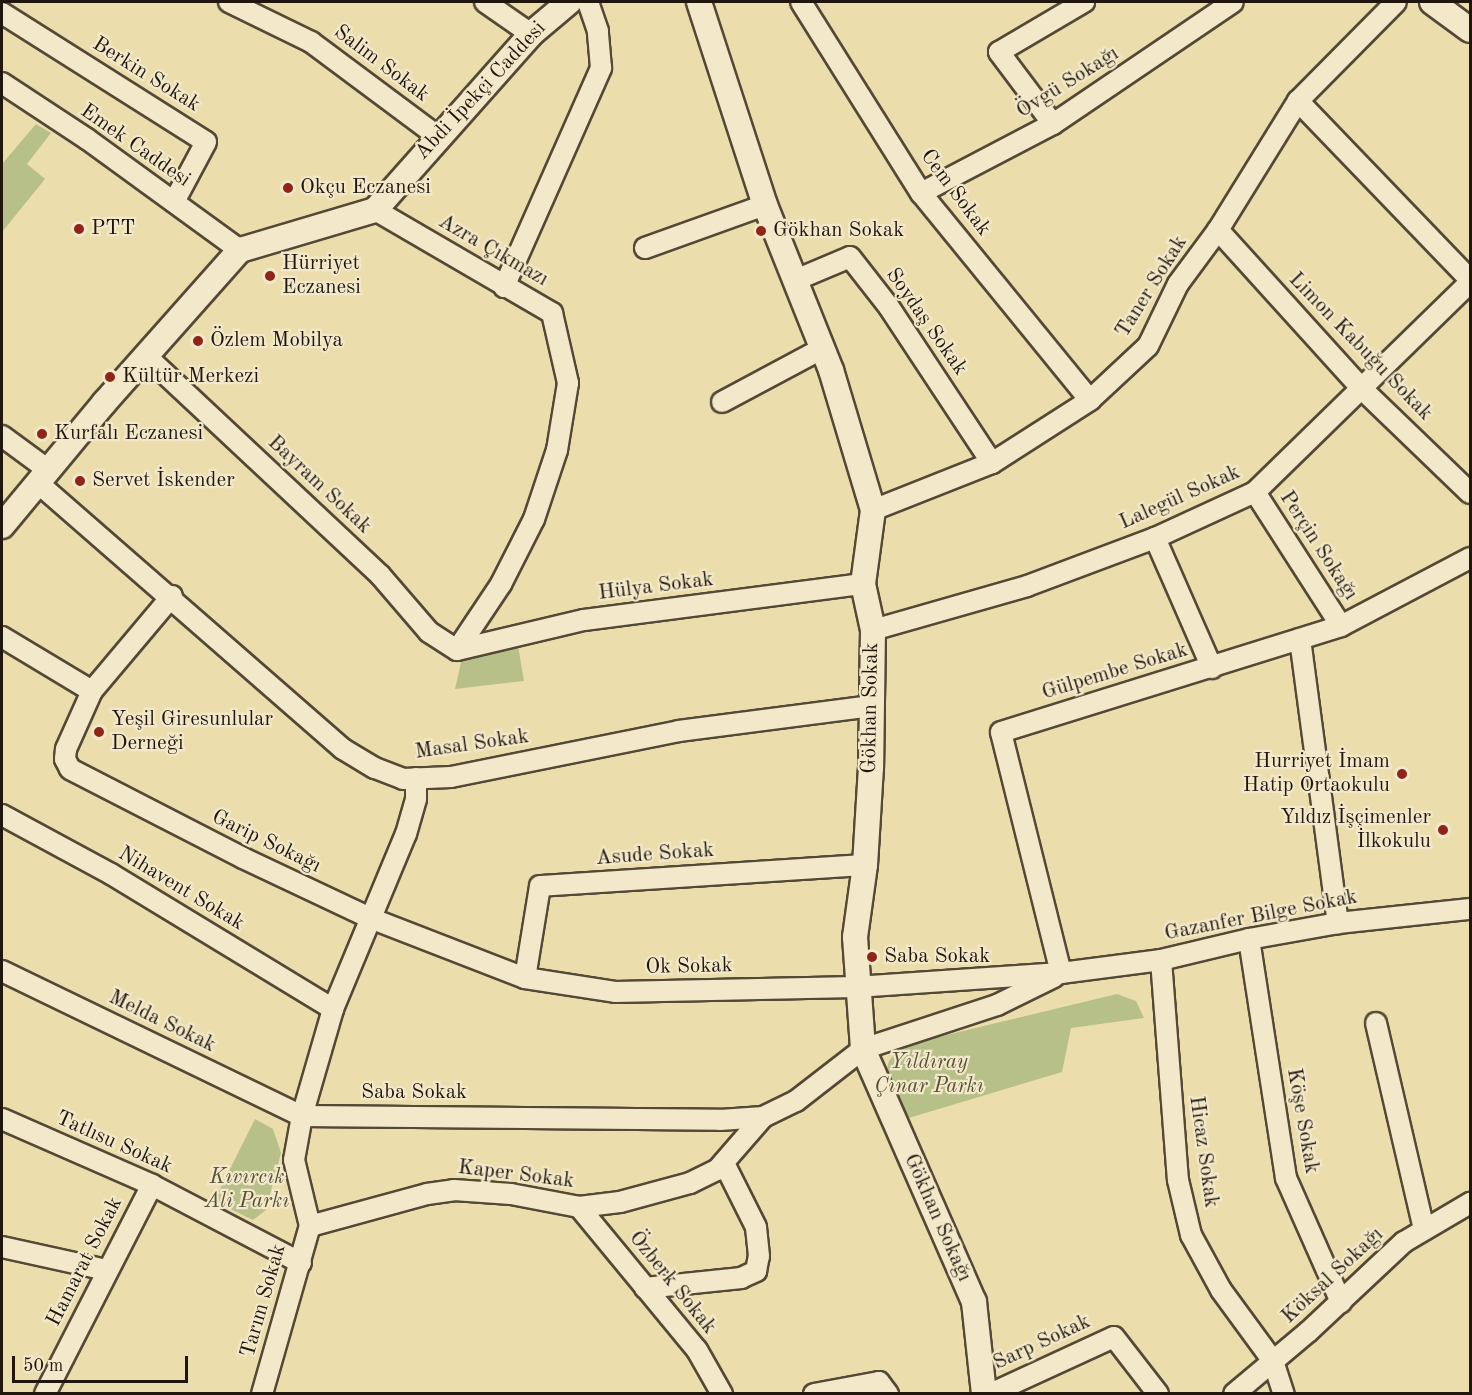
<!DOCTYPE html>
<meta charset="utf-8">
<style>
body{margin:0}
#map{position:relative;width:1472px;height:1395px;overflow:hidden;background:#ecddad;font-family:"Old Standard TT",serif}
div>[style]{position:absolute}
.green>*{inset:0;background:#b8c089}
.roads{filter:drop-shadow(2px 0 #544836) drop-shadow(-2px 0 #544836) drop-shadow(0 2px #544836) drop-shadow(0 -2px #544836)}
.minor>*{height:20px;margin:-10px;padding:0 10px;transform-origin:10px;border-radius:10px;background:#f3e9ca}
.tertiary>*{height:24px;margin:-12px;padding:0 12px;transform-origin:12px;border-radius:12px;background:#f3e9ca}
.dots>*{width:16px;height:16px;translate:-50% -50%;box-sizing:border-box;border:3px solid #f3e9ca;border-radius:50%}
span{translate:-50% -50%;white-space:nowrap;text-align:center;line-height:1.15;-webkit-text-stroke:4.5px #f3e9ca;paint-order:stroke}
.street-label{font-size:21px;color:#21160e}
.poi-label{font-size:21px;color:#21160e}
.left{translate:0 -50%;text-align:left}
.right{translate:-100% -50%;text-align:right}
.park-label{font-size:21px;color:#565239;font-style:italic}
.frame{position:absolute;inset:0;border:3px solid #21160e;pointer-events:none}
.scale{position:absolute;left:12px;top:1356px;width:176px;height:27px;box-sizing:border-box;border:3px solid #21160e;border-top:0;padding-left:8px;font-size:18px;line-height:21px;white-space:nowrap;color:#21160e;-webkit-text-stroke:4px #f3e9ca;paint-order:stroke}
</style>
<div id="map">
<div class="green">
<i style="clip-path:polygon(36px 124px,51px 133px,27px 164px,45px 179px,2px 232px,2px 164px)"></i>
<i style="clip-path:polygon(518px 646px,524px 681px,455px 689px,462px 658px)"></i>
<i style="clip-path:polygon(1117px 994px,1136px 1001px,1144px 1018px,1071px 1028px,1062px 1072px,902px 1120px,886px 1072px,889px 1061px,901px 1046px)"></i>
<i style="clip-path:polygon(255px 1119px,273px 1129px,281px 1153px,266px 1210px,253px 1220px,214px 1201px)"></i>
</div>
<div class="roads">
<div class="minor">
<i style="left:229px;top:2px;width:91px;rotate:26deg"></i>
<i style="left:311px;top:42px;width:157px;rotate:36.7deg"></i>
<i style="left:485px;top:2px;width:56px;rotate:34.8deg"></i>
<i style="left:801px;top:2px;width:226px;rotate:57.9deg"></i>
<i style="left:921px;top:193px;width:267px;rotate:50.8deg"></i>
<i style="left:2px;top:13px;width:241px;rotate:32.3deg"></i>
<i style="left:206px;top:142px;width:68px;rotate:118.1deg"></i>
<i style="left:2px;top:83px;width:102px;rotate:33.4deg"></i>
<i style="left:87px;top:139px;width:189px;rotate:36deg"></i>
<i style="left:1298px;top:101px;width:248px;rotate:46.1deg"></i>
<i style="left:1053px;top:124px;width:90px;rotate:-126.9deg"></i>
<i style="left:999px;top:52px;width:99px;rotate:-30.5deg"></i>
<i style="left:921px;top:193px;width:149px;rotate:-27.6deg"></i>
<i style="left:1053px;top:124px;width:217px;rotate:-34.1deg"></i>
<i style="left:375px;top:210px;width:205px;rotate:30.2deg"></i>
<i style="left:552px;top:313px;width:72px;rotate:77.1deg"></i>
<i style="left:568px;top:383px;width:68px;rotate:99.3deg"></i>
<i style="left:557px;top:450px;width:73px;rotate:108.4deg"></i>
<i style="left:534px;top:519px;width:73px;rotate:116.9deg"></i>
<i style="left:501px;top:584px;width:79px;rotate:123.7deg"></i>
<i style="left:1218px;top:230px;width:215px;rotate:47.8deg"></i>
<i style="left:1362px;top:389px;width:150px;rotate:43.9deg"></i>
<i style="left:645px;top:248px;width:127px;rotate:-19.7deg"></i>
<i style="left:798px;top:279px;width:56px;rotate:-22.9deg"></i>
<i style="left:850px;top:257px;width:63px;rotate:52deg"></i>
<i style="left:889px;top:307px;width:187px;rotate:56.6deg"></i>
<i style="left:504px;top:287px;width:240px;rotate:-66.1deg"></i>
<i style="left:601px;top:68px;width:37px;rotate:-95deg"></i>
<i style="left:598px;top:31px;width:31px;rotate:-109deg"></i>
<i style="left:146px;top:356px;width:320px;rotate:43.1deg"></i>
<i style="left:380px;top:575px;width:75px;rotate:49.3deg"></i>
<i style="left:429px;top:632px;width:33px;rotate:33deg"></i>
<i style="left:722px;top:402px;width:115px;rotate:-28.1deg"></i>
<i style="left:2px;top:436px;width:56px;rotate:36.3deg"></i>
<i style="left:38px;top:483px;width:405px;rotate:41.1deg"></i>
<i style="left:343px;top:749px;width:37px;rotate:31deg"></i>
<i style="left:375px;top:768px;width:30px;rotate:21deg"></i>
<i style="left:403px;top:779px;width:48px;rotate:-2.4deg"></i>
<i style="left:451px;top:777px;width:233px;rotate:-11.4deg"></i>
<i style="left:679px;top:731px;width:194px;rotate:-7.4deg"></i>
<i style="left:1255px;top:492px;width:159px;rotate:57.3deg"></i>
<i style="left:873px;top:510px;width:128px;rotate:-21.6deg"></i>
<i style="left:992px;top:463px;width:117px;rotate:-32.7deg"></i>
<i style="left:1090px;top:400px;width:79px;rotate:-43deg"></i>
<i style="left:1148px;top:346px;width:69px;rotate:-64.2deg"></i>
<i style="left:1178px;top:284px;width:67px;rotate:-53.5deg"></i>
<i style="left:1218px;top:230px;width:152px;rotate:-58.2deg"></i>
<i style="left:1298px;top:101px;width:139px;rotate:-45.3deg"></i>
<i style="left:1155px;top:538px;width:142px;rotate:66.3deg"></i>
<i style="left:172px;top:596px;width:124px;rotate:130.1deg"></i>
<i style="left:92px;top:691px;width:64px;rotate:114.1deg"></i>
<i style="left:66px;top:749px;width:10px;rotate:96deg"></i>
<i style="left:65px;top:759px;width:11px;rotate:63deg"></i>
<i style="left:70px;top:769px;width:195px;rotate:27.2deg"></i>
<i style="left:243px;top:858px;width:140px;rotate:25.3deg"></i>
<i style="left:370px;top:918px;width:166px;rotate:21.2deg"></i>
<i style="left:525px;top:978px;width:91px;rotate:8.8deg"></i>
<i style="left:615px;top:992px;width:241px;rotate:-1.2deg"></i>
<i style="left:856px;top:987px;width:205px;rotate:-3.9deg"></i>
<i style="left:1061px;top:973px;width:101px;rotate:-7.4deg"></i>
<i style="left:1161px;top:960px;width:90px;rotate:-13.4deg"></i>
<i style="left:1249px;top:939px;width:90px;rotate:-10.2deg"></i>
<i style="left:1338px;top:923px;width:133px;rotate:-6.1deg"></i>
<i style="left:873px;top:630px;width:160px;rotate:-15.9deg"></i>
<i style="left:1027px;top:586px;width:137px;rotate:-20.6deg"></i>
<i style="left:1155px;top:538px;width:110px;rotate:-24.7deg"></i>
<i style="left:1255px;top:492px;width:301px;rotate:-44.3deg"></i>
<i style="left:2px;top:637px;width:105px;rotate:31deg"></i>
<i style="left:1300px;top:639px;width:287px;rotate:82.4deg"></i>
<i style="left:457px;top:650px;width:130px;rotate:-13.3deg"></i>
<i style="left:584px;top:620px;width:281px;rotate:-7.4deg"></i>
<i style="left:2px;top:815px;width:124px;rotate:28.4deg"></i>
<i style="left:111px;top:874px;width:260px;rotate:31.3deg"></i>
<i style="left:1249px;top:939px;width:242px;rotate:81.2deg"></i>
<i style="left:1286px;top:1178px;width:136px;rotate:66.1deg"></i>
<i style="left:1161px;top:960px;width:221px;rotate:85.6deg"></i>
<i style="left:1178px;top:1180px;width:57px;rotate:76.7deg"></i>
<i style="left:1191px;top:1235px;width:63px;rotate:61.4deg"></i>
<i style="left:1221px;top:1290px;width:88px;rotate:53.8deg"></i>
<i style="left:1273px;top:1361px;width:35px;rotate:72deg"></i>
<i style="left:2px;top:971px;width:333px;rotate:25.8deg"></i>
<i style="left:302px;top:1116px;width:418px;rotate:0.5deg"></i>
<i style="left:720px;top:1120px;width:43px;rotate:-4deg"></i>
<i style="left:763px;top:1117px;width:37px;rotate:-26deg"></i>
<i style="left:796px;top:1101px;width:85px;rotate:-37.8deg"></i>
<i style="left:863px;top:1049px;width:141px;rotate:-18.2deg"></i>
<i style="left:997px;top:1005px;width:64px;rotate:-26.2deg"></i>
<i style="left:1061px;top:973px;width:248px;rotate:-104deg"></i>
<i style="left:1001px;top:732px;width:356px;rotate:-17.3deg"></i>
<i style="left:1341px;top:626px;width:146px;rotate:-27.8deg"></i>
<i style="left:525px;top:978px;width:93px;rotate:-80.7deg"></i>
<i style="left:540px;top:886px;width:326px;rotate:-3.7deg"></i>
<i style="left:1376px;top:1023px;width:212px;rotate:76.9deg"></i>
<i style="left:2px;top:1119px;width:164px;rotate:23.7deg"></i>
<i style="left:152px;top:1185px;width:168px;rotate:27.6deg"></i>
<i style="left:579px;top:1207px;width:185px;rotate:50.5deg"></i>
<i style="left:697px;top:1350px;width:51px;rotate:60.4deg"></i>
<i style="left:310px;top:1226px;width:121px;rotate:-15.3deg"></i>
<i style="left:427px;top:1194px;width:27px;rotate:-8deg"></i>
<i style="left:454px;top:1190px;width:57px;rotate:4deg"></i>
<i style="left:511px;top:1194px;width:69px;rotate:10.8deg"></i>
<i style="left:579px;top:1207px;width:41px;rotate:-7deg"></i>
<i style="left:620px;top:1202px;width:73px;rotate:-15.2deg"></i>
<i style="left:690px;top:1183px;width:30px;rotate:-26deg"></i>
<i style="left:717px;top:1170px;width:70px;rotate:-49deg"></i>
<i style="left:2px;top:1247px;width:107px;rotate:12.4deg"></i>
<i style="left:645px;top:1288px;width:97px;rotate:-5.9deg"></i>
<i style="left:741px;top:1278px;width:17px;rotate:-25deg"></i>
<i style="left:756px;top:1271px;width:15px;rotate:-79deg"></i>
<i style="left:759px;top:1256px;width:29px;rotate:-96deg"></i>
<i style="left:756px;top:1227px;width:72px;rotate:-116.6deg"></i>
<i style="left:45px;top:1394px;width:235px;rotate:-62.9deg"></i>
<i style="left:262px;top:1394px;width:175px;rotate:-74.1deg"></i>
<i style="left:310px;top:1226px;width:68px;rotate:-103.6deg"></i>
<i style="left:294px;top:1160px;width:45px;rotate:-79.7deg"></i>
<i style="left:302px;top:1116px;width:111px;rotate:-73.8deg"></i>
<i style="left:333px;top:1009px;width:190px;rotate:-67.4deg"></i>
<i style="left:406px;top:834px;width:37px;rotate:-74deg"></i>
<i style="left:416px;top:798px;width:20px;rotate:-90deg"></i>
<i style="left:814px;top:1394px;width:66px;rotate:-10.5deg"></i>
<i style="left:879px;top:1382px;width:15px;rotate:53deg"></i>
<i style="left:990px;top:1394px;width:136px;rotate:-24.7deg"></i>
<i style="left:1114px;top:1337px;width:72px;rotate:52.3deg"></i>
<i style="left:1234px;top:1394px;width:97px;rotate:-40deg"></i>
<i style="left:1308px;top:1332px;width:132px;rotate:-43.2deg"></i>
<i style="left:1404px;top:1242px;width:77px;rotate:-30.6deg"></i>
</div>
<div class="tertiary">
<i style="left:699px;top:2px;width:213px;rotate:72deg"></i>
<i style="left:765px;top:205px;width:178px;rotate:68.2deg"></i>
<i style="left:831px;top:370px;width:146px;rotate:73.3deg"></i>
<i style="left:873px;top:510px;width:75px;rotate:97.7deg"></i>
<i style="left:863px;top:584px;width:47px;rotate:77.7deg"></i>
<i style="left:873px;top:630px;width:137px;rotate:90.8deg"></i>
<i style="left:871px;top:767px;width:98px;rotate:93.5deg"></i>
<i style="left:865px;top:865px;width:73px;rotate:97.9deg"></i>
<i style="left:855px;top:937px;width:112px;rotate:85.9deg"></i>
<i style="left:863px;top:1049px;width:276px;rotate:66.3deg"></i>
<i style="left:974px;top:1302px;width:93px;rotate:83.8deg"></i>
<i style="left:1432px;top:2px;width:47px;rotate:36.4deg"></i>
<i style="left:2px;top:526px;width:160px;rotate:-50.3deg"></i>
<i style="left:104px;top:403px;width:205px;rotate:-48.4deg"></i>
<i style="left:240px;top:250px;width:141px;rotate:-16.5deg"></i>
<i style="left:375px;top:210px;width:235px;rotate:-48.4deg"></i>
<i style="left:531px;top:34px;width:50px;rotate:-40.1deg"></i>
</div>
</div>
<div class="dots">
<i style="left:288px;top:188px;background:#8f2418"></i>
<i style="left:79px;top:229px;background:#8f2418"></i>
<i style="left:761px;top:231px;background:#8f2418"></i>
<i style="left:270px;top:276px;background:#8f2418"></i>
<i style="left:198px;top:341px;background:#8f2418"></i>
<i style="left:110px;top:377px;background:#8f2418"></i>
<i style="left:42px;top:434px;background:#8f2418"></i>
<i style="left:80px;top:481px;background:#8f2418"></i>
<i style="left:99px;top:732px;background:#8f2418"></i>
<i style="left:1402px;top:774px;background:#8f2418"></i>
<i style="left:1443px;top:830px;background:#8f2418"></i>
<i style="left:872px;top:957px;background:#8f2418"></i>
</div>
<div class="street-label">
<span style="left:381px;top:64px;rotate:37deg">Salim Sokak</span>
<span style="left:146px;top:75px;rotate:32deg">Berkin Sokak</span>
<span style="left:1068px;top:83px;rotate:-32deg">Övgü Sokağı</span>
<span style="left:481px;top:91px;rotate:-47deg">Abdi İpekçi Caddesi</span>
<span style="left:135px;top:146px;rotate:35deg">Emek Caddesi</span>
<span style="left:955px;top:193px;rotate:53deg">Cem Sokak</span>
<span style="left:493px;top:251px;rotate:30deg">Azra Çıkmazı</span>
<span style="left:1152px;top:287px;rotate:-58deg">Taner Sokak</span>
<span style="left:926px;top:322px;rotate:55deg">Soydaş Sokak</span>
<span style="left:1360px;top:347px;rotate:46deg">Limon Kabuğu Sokak</span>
<span style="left:319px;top:485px;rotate:43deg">Bayram Sokak</span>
<span style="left:1180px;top:498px;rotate:-24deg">Lalegül Sokak</span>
<span style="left:1318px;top:546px;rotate:57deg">Perçin Sokağı</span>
<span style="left:656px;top:587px;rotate:-7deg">Hülya Sokak</span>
<span style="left:1115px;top:672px;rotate:-17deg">Gülpembe Sokak</span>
<span style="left:871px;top:708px;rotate:-89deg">Gökhan Sokak</span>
<span style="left:472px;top:745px;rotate:-8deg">Masal Sokak</span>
<span style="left:266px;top:842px;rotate:26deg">Garip Sokağı</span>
<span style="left:655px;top:855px;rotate:-4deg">Asude Sokak</span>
<span style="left:181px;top:889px;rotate:31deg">Nihavent Sokak</span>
<span style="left:1261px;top:916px;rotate:-11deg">Gazanfer Bilge Sokak</span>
<span style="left:689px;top:967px;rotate:-1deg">Ok Sokak</span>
<span style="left:162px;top:1022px;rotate:26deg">Melda Sokak</span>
<span style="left:414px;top:1093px">Saba Sokak</span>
<span style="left:1302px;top:1121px;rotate:80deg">Köşe Sokak</span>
<span style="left:114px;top:1143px;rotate:24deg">Tatlısu Sokak</span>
<span style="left:1203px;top:1152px;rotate:82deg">Hicaz Sokak</span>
<span style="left:516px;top:1175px;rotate:7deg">Kaper Sokak</span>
<span style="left:937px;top:1218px;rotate:66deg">Gökhan Sokağı</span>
<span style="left:85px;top:1262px;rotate:-63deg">Hamarat Sokak</span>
<span style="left:1333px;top:1276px;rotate:-43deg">Köksal Sokağı</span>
<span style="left:672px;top:1283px;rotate:51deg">Özberk Sokak</span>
<span style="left:264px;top:1301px;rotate:-74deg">Tarım Sokak</span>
<span style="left:1042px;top:1343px;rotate:-25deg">Sarp Sokak</span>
</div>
<div class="poi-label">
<span class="left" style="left:300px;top:188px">Okçu Eczanesi</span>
<span class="left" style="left:91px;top:229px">PTT</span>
<span class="left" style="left:773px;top:231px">Gökhan Sokak</span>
<span class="left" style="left:282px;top:276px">Hürriyet<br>Eczanesi</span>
<span class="left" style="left:210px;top:341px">Özlem Mobilya</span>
<span class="left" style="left:122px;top:377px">Kültür Merkezi</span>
<span class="left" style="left:54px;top:434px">Kurfalı Eczanesi</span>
<span class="left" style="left:92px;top:481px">Servet İskender</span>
<span class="left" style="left:111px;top:732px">Yeşil Giresunlular<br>Derneği</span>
<span class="right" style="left:1390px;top:774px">Hurriyet İmam<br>Hatip Ortaokulu</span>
<span class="right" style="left:1431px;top:830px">Yıldız İşçimenler<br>İlkokulu</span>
<span class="left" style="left:884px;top:957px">Saba Sokak</span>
</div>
<div class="park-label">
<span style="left:929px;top:1075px">Yıldıray<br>Çınar Parkı</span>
<span style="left:247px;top:1190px">Kıvırcık<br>Ali Parkı</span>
</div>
<div class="frame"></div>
<div class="scale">50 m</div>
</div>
